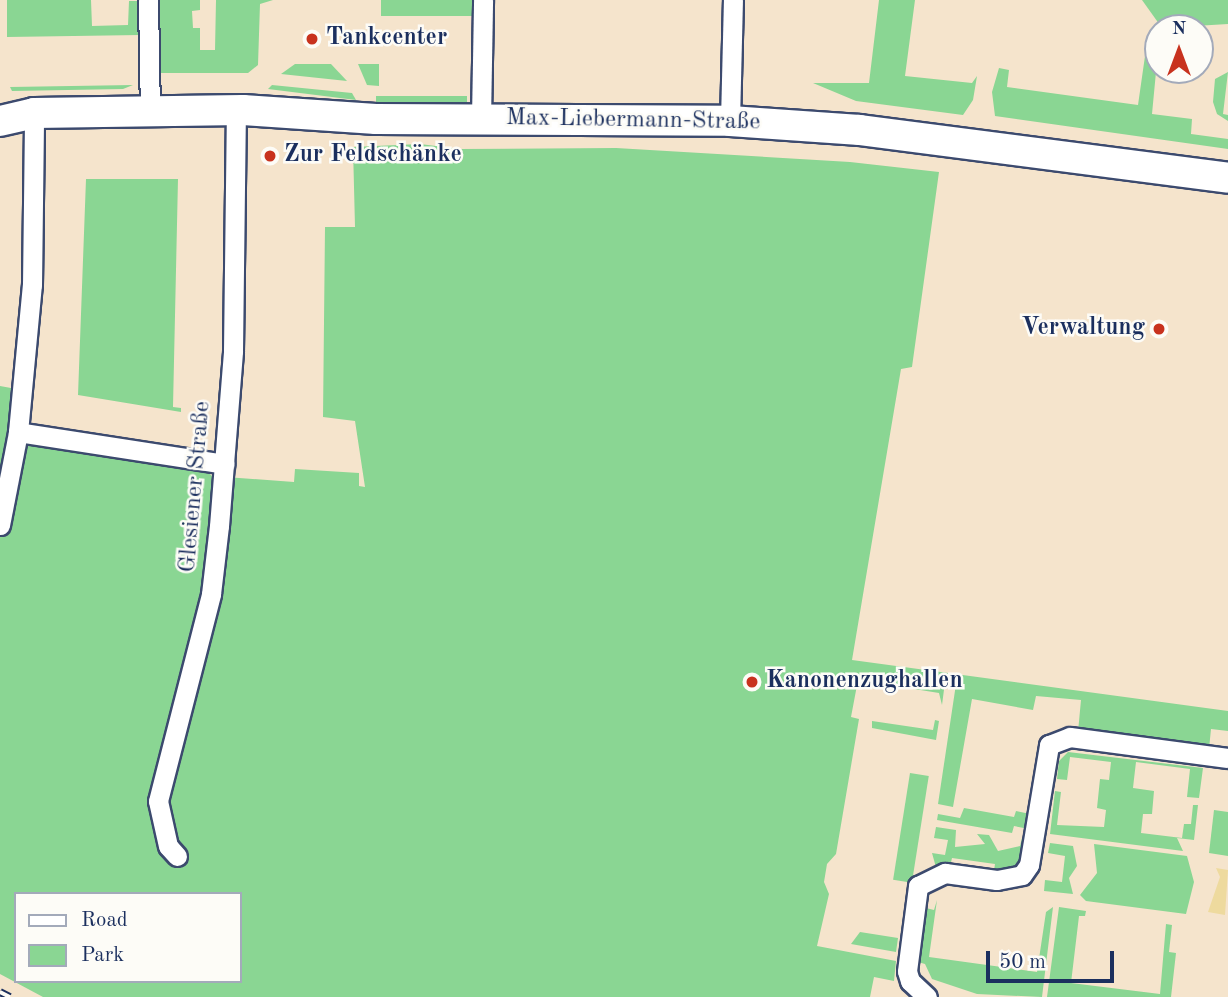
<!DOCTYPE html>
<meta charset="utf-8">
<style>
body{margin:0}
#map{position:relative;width:1228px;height:997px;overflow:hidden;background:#f5e4cc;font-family:"Old Standard TT",serif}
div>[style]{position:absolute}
.green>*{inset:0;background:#8ad693;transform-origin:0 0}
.sand>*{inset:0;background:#eeda9e}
.roads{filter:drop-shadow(2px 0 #3c4a6e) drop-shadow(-2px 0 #3c4a6e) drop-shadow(0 2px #3c4a6e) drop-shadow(0 -2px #3c4a6e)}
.street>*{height:19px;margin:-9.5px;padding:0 9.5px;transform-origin:9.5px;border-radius:9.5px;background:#fff}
.primary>*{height:30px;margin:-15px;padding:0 15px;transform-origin:15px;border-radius:15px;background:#fff}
.rail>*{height:8px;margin-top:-4px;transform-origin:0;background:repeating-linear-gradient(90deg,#fdfcf7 0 16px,#1b2f5e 0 32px);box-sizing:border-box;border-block:2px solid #1b2f5e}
.dots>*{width:19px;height:19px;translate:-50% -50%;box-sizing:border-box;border:4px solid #fdfcf7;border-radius:50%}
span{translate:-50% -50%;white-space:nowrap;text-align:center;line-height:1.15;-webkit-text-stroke:5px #fdfcf7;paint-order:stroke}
.poi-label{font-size:24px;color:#1b2f5e;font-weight:700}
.left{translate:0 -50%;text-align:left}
.right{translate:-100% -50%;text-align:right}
.street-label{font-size:24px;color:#1b2f5e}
.legend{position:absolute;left:14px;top:892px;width:228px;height:91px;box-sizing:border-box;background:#fdfcf7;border:2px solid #a3aaba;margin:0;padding:9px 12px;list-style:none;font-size:21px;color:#1b2f5e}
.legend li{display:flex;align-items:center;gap:14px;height:35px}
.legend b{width:35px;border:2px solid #a3aaba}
.north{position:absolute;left:1144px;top:14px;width:70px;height:70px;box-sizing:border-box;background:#fdfcf7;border:2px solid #a3aaba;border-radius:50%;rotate:0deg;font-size:19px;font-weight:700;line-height:28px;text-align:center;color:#1b2f5e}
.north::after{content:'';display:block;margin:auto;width:24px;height:32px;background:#c8321e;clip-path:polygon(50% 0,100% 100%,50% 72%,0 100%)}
.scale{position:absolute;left:986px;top:951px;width:128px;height:32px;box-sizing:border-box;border:4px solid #1b2f5e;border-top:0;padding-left:9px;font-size:21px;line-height:24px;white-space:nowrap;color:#1b2f5e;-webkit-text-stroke:5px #fdfcf7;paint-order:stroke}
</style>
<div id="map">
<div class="green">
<i style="clip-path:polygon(7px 0,91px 0,92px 26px,128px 25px,129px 1px,140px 1px,140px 35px,7px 37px)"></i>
<i style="clip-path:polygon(159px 0,200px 0,200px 10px,192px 11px,193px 28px,200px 28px,200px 50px,215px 50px,216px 0,273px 0,260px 4px,258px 65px,248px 73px,159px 73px)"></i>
<i style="left:381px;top:0;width:93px;height:16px"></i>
<i style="clip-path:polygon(879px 0,915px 0,905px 76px,972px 83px,977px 76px,973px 100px,963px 115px,856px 101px,813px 83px,869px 83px)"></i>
<i style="clip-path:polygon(1142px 0,1228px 0,1228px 24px,1162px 28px)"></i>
<i style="clip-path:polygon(1150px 51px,1158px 51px,1152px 114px,1192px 119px,1191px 134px,1228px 139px,1228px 149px,995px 116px,992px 92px,999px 68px,1009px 70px,1007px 87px,1138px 105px,1145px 56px)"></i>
<i style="clip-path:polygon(295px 64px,331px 64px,347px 81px,281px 74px)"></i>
<i style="clip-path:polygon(358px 64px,379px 64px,379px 86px,367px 85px)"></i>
<i style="clip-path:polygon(1228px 72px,1223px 114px,1228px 115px,1228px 121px,1217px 114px,1213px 102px,1215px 79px)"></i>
<i style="clip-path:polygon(133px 85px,123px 89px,12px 91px,10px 87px)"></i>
<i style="clip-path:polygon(272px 85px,352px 93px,356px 100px,268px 89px)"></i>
<i style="left:376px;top:96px;width:91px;height:7px"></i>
<i style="clip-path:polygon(evenodd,420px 144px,460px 149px,616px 148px,850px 162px,939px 172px,912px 367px,901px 369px,852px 660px,1228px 711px,1228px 731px,1211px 729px,1209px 749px,1078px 732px,1081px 700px,1036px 696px,1033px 710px,972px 699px,953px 807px,938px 804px,956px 684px,945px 682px,942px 705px,939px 693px,858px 680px,851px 717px,859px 719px,836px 854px,827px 864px,824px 882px,829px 894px,817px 946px,896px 961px,894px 981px,874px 977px,870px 997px,43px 997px,0 974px,0 386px,11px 388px,8px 431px,202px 467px,212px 476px,294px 482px,295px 469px,359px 473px,359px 486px,365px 487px,355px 421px,323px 417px,325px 227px,355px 227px,353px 147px,420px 144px,16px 894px,240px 894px,240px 981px,16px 981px,16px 894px)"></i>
<i style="clip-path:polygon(86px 179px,178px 179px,173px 407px,181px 408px,181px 412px,78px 395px)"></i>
<i style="clip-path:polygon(935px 720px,939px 721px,936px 740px,872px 728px,872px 721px,933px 730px)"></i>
<i style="clip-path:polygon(1068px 752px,1203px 768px,1199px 798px,1187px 797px,1190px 769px,1136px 762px,1134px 779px,1133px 788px,1154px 791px,1152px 814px,1143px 814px,1141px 833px,1182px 838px,1184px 824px,1191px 824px,1193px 805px,1198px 805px,1194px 840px,1177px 838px,1183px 851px,1050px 834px,1055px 791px,1061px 792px,1057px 825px,1104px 827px,1106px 810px,1097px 808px,1100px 779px,1109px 780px,1111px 762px,1070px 757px,1067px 780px,1057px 779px,1059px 761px)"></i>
<i style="left:910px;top:773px;width:19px;height:108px;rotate:9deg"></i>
<i style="clip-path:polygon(964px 808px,1014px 817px,1016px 811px,1030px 814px,1029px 829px,1014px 826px,1012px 833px,937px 820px,938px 814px,960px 818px)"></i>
<i style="clip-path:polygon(1214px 810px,1228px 812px,1228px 856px,1209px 853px)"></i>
<i style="clip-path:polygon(936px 827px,956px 830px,955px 847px,985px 844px,977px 834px,989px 835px,998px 851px,1020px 846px,1022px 838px,1027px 839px,1018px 870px,993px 877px,995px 864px,952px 858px,949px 871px,937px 871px,932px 853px,945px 855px,948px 840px,934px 838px)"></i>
<i style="clip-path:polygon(1050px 843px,1073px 846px,1077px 866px,1069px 878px,1073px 894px,1044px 891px,1045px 880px,1062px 882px,1065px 856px,1048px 853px)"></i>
<i style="clip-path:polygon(1094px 844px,1187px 856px,1194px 882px,1186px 914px,1086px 901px,1080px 895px,1097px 873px)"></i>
<i style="clip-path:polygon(937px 900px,929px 957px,1037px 972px,1046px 912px,1053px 907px,1042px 997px,977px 994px,932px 979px,925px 964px,918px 962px,926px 908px,934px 910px)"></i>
<i style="clip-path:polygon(1059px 907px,1086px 911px,1085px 916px,1079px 916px,1071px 983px,1160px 994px,1166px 924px,1172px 925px,1169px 952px,1176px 953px,1171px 997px,1047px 997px)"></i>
<i style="clip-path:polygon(860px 932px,898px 938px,896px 952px,851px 944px)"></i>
</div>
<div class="sand">
<i style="clip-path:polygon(1216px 868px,1228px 870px,1225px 915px,1208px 912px,1220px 877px)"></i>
</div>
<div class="roads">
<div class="street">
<i style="left:148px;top:0;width:111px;rotate:89deg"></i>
<i style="left:481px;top:119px;width:119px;rotate:-89deg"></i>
<i style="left:730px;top:121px;width:121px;rotate:-88.6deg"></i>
<i style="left:18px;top:432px;width:209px;rotate:8.8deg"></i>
<i style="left:0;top:525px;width:95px;rotate:-79deg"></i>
<i style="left:18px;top:432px;width:148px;rotate:-84.6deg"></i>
<i style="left:32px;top:285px;width:172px;rotate:-89.3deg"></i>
<i style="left:177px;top:856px;width:13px;rotate:-132deg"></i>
<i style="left:168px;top:846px;width:46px;rotate:-102.5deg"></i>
<i style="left:158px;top:801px;width:214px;rotate:-75.6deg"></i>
<i style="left:211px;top:594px;width:68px;rotate:-83.3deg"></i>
<i style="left:219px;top:526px;width:176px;rotate:-85.4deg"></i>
<i style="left:233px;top:351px;width:241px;rotate:-89.3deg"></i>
<i style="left:927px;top:997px;width:23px;rotate:-137deg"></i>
<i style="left:910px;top:981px;width:10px;rotate:-107deg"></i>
<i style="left:907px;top:971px;width:86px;rotate:-82.6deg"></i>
<i style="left:918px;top:886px;width:30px;rotate:-26deg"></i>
<i style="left:945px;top:873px;width:52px;rotate:7.7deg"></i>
<i style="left:997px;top:880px;width:25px;rotate:-11deg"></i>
<i style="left:1022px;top:875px;width:12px;rotate:-55deg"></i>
<i style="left:1029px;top:865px;width:122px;rotate:-80.5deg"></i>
<i style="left:1049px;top:745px;width:22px;rotate:-21deg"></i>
<i style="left:1070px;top:737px;width:159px;rotate:7.6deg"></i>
</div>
<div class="primary">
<i style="left:0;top:121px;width:35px;rotate:-13deg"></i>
<i style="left:34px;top:113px;width:209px;rotate:-0.8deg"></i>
<i style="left:243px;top:110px;width:133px;rotate:3.9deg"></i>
<i style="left:376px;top:119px;width:354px;rotate:0.3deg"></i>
<i style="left:730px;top:121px;width:130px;rotate:4deg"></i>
<i style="left:860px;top:130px;width:371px;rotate:7.4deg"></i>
</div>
</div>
<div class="rail">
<i style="left:0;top:992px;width:11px;rotate:27deg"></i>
</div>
<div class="dots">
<i style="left:312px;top:39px;background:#c8321e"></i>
<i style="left:270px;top:156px;background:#c8321e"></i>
<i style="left:1159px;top:329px;background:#c8321e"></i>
<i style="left:752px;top:682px;background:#c8321e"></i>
</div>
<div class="poi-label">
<span class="left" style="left:326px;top:39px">Tankcenter</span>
<span class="left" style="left:284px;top:156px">Zur Feldschänke</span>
<span class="right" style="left:1145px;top:329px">Verwaltung</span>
<span class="left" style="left:766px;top:682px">Kanonenzughallen</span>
</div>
<div class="street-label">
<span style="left:633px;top:121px;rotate:1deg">Max-Liebermann-Straße</span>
<span style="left:196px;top:487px;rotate:-85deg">Glesiener Straße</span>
</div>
<ul class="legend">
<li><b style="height:9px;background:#fff"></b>Road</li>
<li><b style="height:19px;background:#8ad693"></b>Park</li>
</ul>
<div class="north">N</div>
<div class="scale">50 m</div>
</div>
